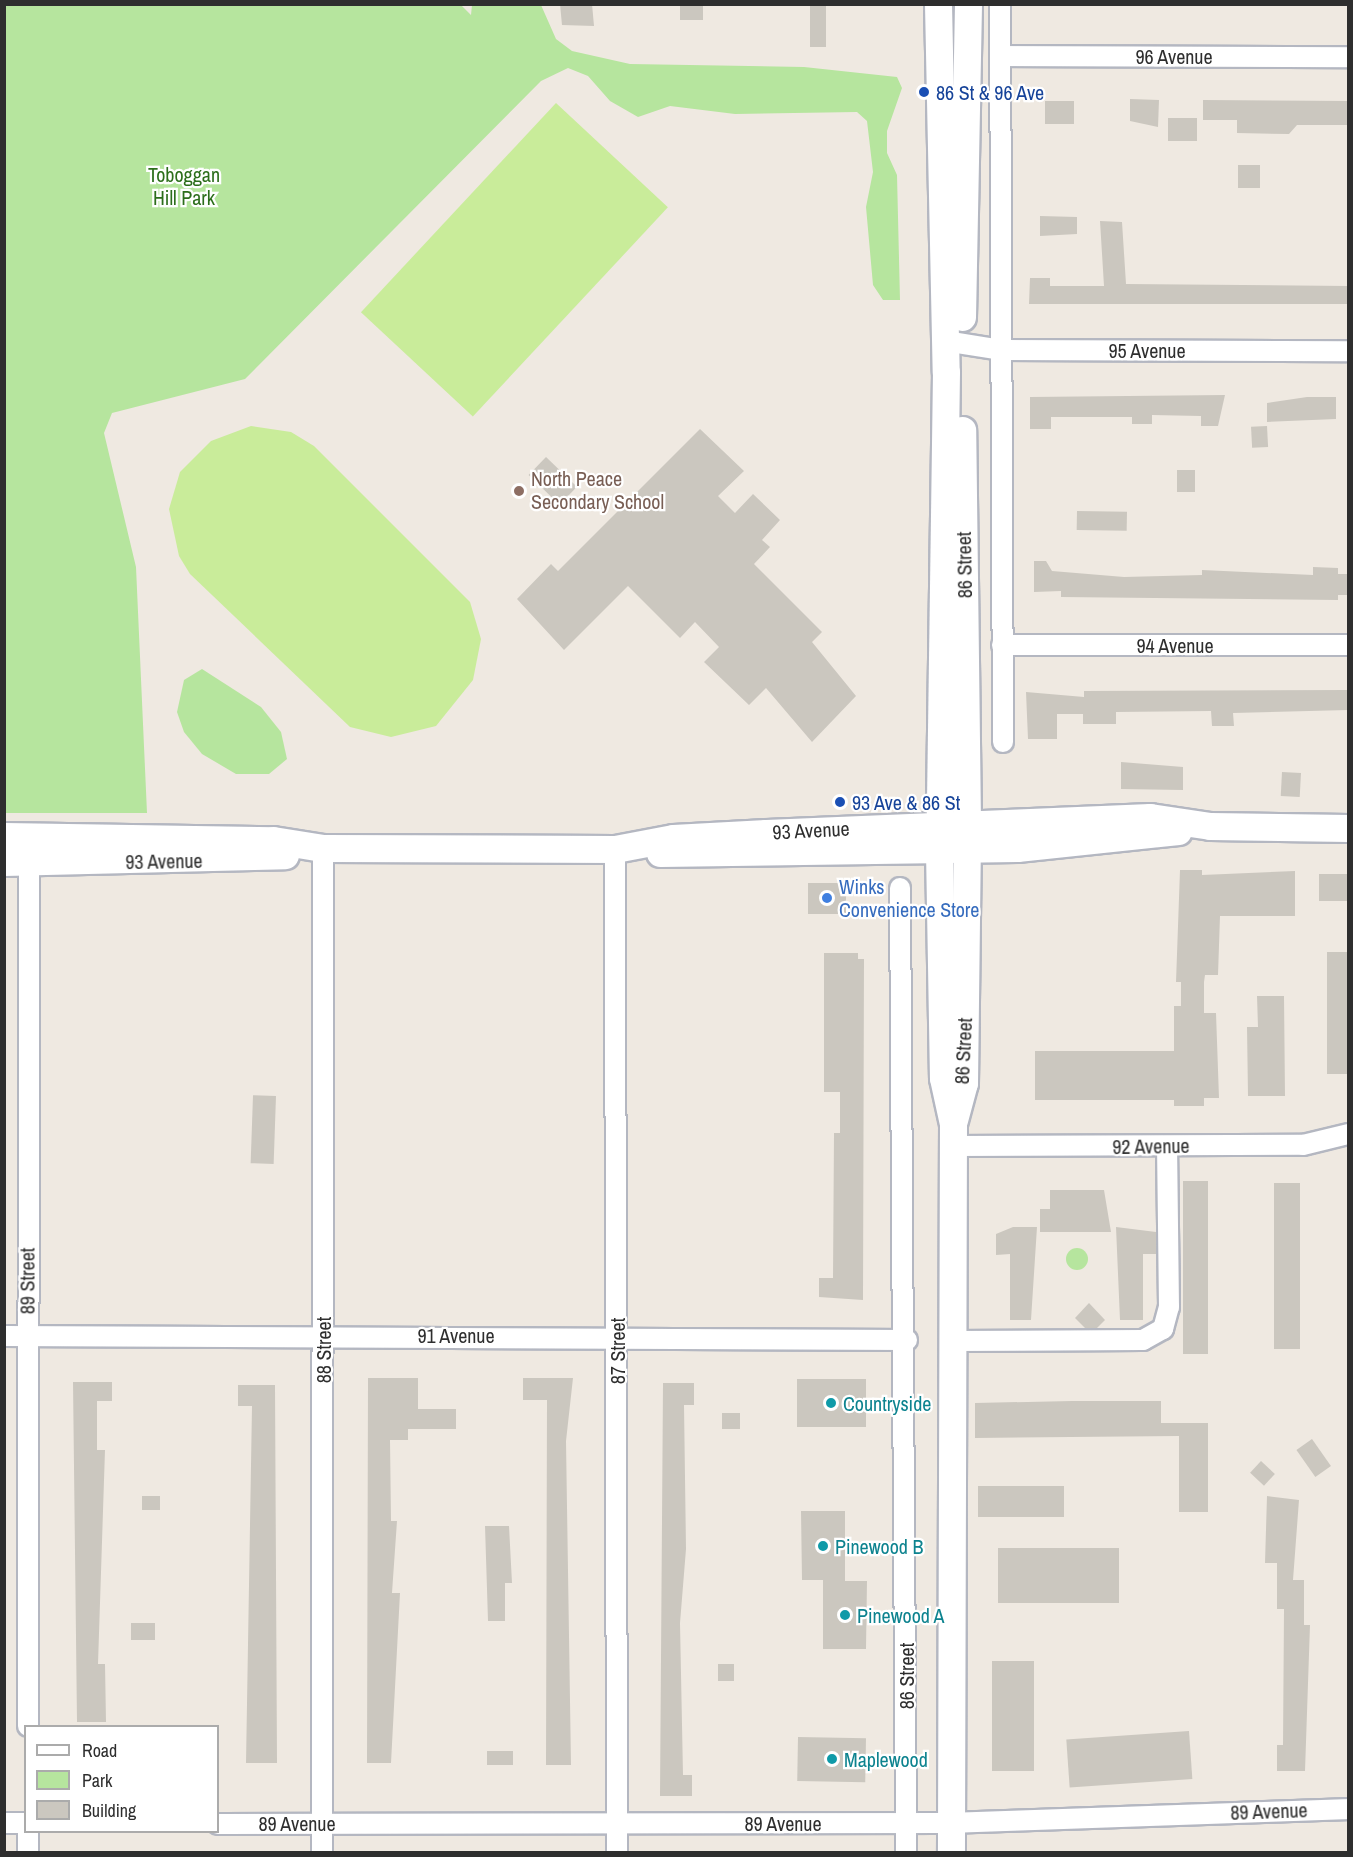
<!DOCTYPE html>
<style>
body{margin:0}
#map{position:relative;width:1353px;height:1857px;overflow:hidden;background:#efe9e1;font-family:"Archivo Narrow",sans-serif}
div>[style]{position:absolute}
.green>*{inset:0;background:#b6e59e}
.round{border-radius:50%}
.pitch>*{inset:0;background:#c9ec9a;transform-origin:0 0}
.building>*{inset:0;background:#cbc7bf;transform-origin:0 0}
.roads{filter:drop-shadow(2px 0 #b4b7c1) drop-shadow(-2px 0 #b4b7c1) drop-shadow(0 2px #b4b7c1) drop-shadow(0 -2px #b4b7c1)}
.minor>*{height:20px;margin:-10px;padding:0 10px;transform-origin:10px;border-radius:10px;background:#fff}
.secondary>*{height:27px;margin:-13.5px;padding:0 13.5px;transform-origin:13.5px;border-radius:13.5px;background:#fff}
.dots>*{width:16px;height:16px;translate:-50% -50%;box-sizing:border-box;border:3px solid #fff;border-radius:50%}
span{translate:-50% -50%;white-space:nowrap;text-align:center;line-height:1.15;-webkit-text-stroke:4.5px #fff;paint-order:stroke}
.street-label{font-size:20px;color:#2e2e2e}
.transit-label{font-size:20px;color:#164399}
.left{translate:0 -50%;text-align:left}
.park-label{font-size:20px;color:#2c6e1b}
.education-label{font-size:20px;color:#785e54}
.shop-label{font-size:20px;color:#366cbe}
.culture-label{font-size:20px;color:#0d838f}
.frame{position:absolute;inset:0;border:6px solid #2e2e2e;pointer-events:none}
.legend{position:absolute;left:24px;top:1725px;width:195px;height:108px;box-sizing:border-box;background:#fff;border:2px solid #ababab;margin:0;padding:8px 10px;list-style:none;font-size:18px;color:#2e2e2e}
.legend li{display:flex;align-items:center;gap:12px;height:30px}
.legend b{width:30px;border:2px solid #ababab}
</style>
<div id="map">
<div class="green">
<i style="clip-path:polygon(460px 4px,471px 15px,472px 5px,541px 5px,556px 39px,572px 51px,630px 64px,804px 67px,897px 77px,902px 88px,887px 131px,887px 153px,897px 175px,900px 300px,883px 300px,873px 285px,866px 207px,873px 172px,867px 121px,857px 112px,735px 114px,670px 106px,638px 117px,610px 101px,588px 76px,568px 68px,541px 81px,245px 379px,112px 413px,104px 433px,136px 567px,147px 813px,5px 813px,5px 5px)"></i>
<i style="clip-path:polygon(202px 669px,261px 707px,281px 732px,287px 759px,269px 774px,236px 774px,202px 754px,184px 732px,177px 712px,184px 680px)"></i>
<i class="round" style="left:1066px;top:1248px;width:22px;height:22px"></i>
</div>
<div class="pitch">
<i style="left:556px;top:103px;width:153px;height:286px;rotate:43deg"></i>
<i style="clip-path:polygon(251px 426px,291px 432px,314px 446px,470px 602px,481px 639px,473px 680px,436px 726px,391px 737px,350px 727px,190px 574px,179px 556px,169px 509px,180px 472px,211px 441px)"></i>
</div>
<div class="building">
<i style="clip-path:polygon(560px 4px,592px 4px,594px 26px,562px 25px)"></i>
<i style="left:680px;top:4px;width:23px;height:16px"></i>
<i style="left:810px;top:4px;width:16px;height:43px"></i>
<i style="clip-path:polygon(1130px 99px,1159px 100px,1158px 127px,1130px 121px)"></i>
<i style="clip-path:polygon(1203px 100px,1348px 101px,1348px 125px,1297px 125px,1289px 134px,1237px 133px,1237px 120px,1203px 120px)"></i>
<i style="left:1074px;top:101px;width:23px;height:29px;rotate:90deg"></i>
<i style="left:1168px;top:118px;width:29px;height:23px"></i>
<i style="left:1238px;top:165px;width:22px;height:23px"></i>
<i style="clip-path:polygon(1040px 216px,1077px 217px,1077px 234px,1040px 236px)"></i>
<i style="clip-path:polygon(1100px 221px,1122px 222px,1126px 284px,1348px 286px,1348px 304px,1029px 304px,1030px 278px,1050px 278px,1050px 286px,1104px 286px)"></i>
<i style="clip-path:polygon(1225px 395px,1218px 426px,1201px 426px,1201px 416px,1152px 415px,1152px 424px,1132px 424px,1132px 417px,1051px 417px,1051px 429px,1030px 429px,1030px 397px)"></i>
<i style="clip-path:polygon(1307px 397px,1336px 397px,1336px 419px,1267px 422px,1267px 403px)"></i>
<i style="left:1267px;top:426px;width:21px;height:16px;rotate:87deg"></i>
<i style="clip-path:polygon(700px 429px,744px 471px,718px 496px,735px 513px,753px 494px,780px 520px,762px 540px,770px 547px,754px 564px,822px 632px,812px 642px,856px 696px,812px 742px,766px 688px,749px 705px,704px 662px,719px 647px,695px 622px,680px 638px,628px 586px,564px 650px,517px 599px,551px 564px,558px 571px)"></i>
<i style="left:546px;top:457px;width:43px;height:25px;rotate:44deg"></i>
<i style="left:1177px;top:470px;width:18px;height:22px"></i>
<i style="left:1077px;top:511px;width:50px;height:19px;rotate:1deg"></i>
<i style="clip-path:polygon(1034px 561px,1046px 561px,1052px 571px,1124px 577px,1202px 575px,1202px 570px,1313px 575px,1313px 567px,1338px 568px,1338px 574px,1348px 574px,1348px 595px,1338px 595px,1338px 600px,1061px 597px,1061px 591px,1034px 592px)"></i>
<i style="clip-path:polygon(1348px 690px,1348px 710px,1233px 713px,1234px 726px,1212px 726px,1211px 711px,1116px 712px,1116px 724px,1083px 724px,1083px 714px,1057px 714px,1057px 739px,1028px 739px,1026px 692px,1084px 697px,1084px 691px)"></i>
<i style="clip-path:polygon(1121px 762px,1183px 767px,1183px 790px,1121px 789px)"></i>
<i style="left:1282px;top:772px;width:19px;height:24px;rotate:3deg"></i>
<i style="clip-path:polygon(1180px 870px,1202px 870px,1202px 875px,1295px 871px,1295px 916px,1220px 916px,1218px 975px,1205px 975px,1204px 982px,1204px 1013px,1216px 1013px,1219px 1098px,1204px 1098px,1204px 1106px,1174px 1106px,1174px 1100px,1035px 1100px,1035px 1051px,1174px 1051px,1174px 1006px,1181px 1006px,1181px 982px,1176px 982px)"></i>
<i style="left:1319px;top:874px;width:29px;height:27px"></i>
<i style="left:808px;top:883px;width:38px;height:31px"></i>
<i style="left:1327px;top:952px;width:21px;height:122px"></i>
<i style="clip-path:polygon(824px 953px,858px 953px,858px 959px,864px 959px,863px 1300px,819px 1297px,819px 1278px,833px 1278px,834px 1133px,840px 1133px,840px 1092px,824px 1092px)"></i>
<i style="clip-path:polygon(1257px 996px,1284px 996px,1285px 1096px,1248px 1096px,1247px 1027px,1258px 1027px)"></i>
<i style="left:276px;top:1096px;width:68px;height:23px;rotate:92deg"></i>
<i style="left:1183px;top:1181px;width:25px;height:173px"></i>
<i style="left:1274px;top:1183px;width:26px;height:166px"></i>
<i style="clip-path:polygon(1050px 1190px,1104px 1190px,1111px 1232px,1040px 1232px,1040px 1209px,1050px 1209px)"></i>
<i style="clip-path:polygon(1013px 1227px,1037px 1227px,1031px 1320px,1010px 1320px,1010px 1254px,996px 1255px,996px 1234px)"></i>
<i style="clip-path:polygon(1116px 1227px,1156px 1232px,1156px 1254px,1143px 1254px,1143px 1320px,1120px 1320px)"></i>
<i style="clip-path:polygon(1089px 1303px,1105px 1320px,1097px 1328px,1085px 1328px,1075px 1318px)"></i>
<i style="clip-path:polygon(368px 1378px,418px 1378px,418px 1409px,456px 1409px,456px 1429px,408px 1429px,408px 1440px,390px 1440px,391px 1521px,397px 1521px,392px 1593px,400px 1593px,391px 1763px,367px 1763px)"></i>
<i style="clip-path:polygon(523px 1378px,573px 1378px,566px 1441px,571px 1765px,546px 1765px,547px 1400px,523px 1400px)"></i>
<i style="left:797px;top:1379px;width:69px;height:48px"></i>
<i style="clip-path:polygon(73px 1382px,112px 1382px,112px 1401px,97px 1401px,97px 1450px,105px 1450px,98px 1664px,105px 1664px,106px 1722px,77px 1722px)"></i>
<i style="clip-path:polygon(663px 1383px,694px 1383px,694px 1405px,684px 1405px,686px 1549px,680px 1623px,683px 1775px,692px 1775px,692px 1796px,660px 1796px)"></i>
<i style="clip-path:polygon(238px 1385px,275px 1385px,277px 1763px,246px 1763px,252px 1406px,238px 1406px)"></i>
<i style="clip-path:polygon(1072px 1401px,1161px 1401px,1161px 1423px,1208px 1423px,1208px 1512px,1179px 1512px,1179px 1436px,975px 1438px,975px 1403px)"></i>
<i style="left:722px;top:1413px;width:18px;height:16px"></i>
<i style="left:1312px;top:1439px;width:33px;height:19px;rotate:55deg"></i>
<i style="left:1261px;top:1461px;width:19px;height:16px;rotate:43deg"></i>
<i style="left:978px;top:1486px;width:86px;height:31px"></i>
<i style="left:142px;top:1496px;width:18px;height:14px"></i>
<i style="clip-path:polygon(1267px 1496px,1299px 1500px,1293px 1580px,1304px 1580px,1304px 1625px,1310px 1625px,1305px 1771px,1277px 1771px,1277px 1745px,1283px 1745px,1284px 1609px,1277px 1609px,1277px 1563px,1265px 1563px)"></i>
<i style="clip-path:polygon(801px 1511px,845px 1511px,845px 1581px,867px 1581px,866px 1649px,823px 1649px,823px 1580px,802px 1580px)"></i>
<i style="clip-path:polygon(485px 1526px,509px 1526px,512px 1583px,505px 1583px,505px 1621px,488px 1621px)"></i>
<i style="left:998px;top:1548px;width:121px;height:55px"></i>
<i style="left:131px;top:1623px;width:24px;height:17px"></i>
<i style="left:992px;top:1661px;width:42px;height:110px"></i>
<i style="left:718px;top:1664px;width:16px;height:17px"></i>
<i style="left:1189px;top:1731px;width:48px;height:123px;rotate:86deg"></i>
<i style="left:798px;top:1737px;width:68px;height:44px;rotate:1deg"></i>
<i style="left:487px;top:1751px;width:26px;height:14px"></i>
</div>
<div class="roads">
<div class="minor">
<i style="left:1000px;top:4px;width:738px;rotate:89.77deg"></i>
<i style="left:1000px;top:56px;width:348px;rotate:0.2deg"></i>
<i style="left:945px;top:341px;width:58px;rotate:9deg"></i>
<i style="left:1002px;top:350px;width:346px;rotate:0.2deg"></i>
<i style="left:1002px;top:645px;width:346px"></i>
<i style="left:615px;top:849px;width:1003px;rotate:89.89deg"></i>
<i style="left:900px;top:888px;width:964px;rotate:89.64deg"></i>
<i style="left:953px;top:1146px;width:350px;rotate:-0.2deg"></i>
<i style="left:1303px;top:1145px;width:46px;rotate:-13.7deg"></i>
<i style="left:4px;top:1336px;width:903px;rotate:0.25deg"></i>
<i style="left:952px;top:1341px;width:191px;rotate:-0.3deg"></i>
<i style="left:1143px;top:1340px;width:23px;rotate:-29deg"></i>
<i style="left:1163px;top:1329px;width:23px;rotate:-75deg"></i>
<i style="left:1169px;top:1307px;width:161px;rotate:-90.7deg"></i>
<i style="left:28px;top:1726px;width:876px;rotate:-89.93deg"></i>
<i style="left:4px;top:1823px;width:22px"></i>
<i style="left:218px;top:1824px;width:733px;rotate:-0.08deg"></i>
<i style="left:951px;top:1823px;width:397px;rotate:-2deg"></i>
<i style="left:28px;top:1852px;width:20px;rotate:-90deg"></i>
<i style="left:322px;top:1852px;width:1004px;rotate:-89.94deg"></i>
</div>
<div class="secondary">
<i style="left:938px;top:4px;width:368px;rotate:88.8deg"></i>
<i style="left:946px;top:372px;width:478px;rotate:90.8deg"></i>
<i style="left:939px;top:850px;width:228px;rotate:89deg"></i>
<i style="left:943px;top:1078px;width:47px;rotate:77.7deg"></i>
<i style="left:953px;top:1124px;width:728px;rotate:90.16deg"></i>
<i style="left:962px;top:317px;width:313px;rotate:-88.9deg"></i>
<i style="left:4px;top:836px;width:269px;rotate:0.9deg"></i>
<i style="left:273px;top:840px;width:51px;rotate:9.1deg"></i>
<i style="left:323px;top:848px;width:292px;rotate:0.2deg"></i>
<i style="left:615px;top:849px;width:59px;rotate:-10.7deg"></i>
<i style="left:673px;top:838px;width:93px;rotate:-3.1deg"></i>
<i style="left:766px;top:833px;width:384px;rotate:-2.4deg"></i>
<i style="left:1150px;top:817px;width:61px;rotate:8.5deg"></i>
<i style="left:1210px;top:826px;width:138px;rotate:0.8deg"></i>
<i style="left:660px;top:853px;width:357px;rotate:-0.8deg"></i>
<i style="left:1017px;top:848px;width:162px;rotate:-6deg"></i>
<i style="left:4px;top:862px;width:281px;rotate:-1.4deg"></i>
<i style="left:954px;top:1120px;width:38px;rotate:-75deg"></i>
<i style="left:964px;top:1083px;width:260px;rotate:-89.3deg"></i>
<i style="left:967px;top:823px;width:393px;rotate:-90.7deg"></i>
</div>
</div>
<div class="dots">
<i style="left:924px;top:92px;background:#1a4fb4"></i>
<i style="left:519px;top:491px;background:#8d6e63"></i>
<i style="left:840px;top:802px;background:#1a4fb4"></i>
<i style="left:827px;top:898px;background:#3f7fe0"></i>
<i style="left:831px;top:1403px;background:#0f9aa8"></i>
<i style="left:823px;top:1546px;background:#0f9aa8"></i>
<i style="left:845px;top:1615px;background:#0f9aa8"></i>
<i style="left:832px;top:1759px;background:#0f9aa8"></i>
</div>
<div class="street-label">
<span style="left:1174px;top:56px">96 Avenue</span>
<span style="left:1147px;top:350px">95 Avenue</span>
<span style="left:964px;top:565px;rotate:-91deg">86 Street</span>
<span style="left:1175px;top:645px">94 Avenue</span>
<span style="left:811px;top:830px;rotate:-3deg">93 Avenue</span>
<span style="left:164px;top:861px;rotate:-1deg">93 Avenue</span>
<span style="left:963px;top:1051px;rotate:-87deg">86 Street</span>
<span style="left:1151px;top:1146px;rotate:-1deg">92 Avenue</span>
<span style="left:27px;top:1281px;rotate:-90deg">89 Street</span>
<span style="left:456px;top:1335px">91 Avenue</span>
<span style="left:323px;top:1350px;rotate:-90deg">88 Street</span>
<span style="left:617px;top:1351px;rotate:-90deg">87 Street</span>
<span style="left:906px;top:1676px;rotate:-90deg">86 Street</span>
<span style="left:1269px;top:1811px;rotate:-2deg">89 Avenue</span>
<span style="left:297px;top:1823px">89 Avenue</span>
<span style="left:783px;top:1823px">89 Avenue</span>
</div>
<div class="transit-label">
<span class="left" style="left:936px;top:92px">86 St &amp; 96 Ave</span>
<span class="left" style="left:852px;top:802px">93 Ave &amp; 86 St</span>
</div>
<div class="park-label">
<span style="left:184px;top:186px">Toboggan<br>Hill Park</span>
</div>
<div class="education-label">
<span class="left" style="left:531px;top:490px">North Peace<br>Secondary School</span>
</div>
<div class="shop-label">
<span class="left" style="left:839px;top:898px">Winks<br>Convenience Store</span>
</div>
<div class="culture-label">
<span class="left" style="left:843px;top:1403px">Countryside</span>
<span class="left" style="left:835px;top:1546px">Pinewood B</span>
<span class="left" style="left:857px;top:1615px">Pinewood A</span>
<span class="left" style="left:844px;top:1759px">Maplewood</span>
</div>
<div class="frame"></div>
<ul class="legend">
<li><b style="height:8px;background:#fff"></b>Road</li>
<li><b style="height:16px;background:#b6e59e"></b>Park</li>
<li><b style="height:16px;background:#cbc7bf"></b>Building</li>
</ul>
</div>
